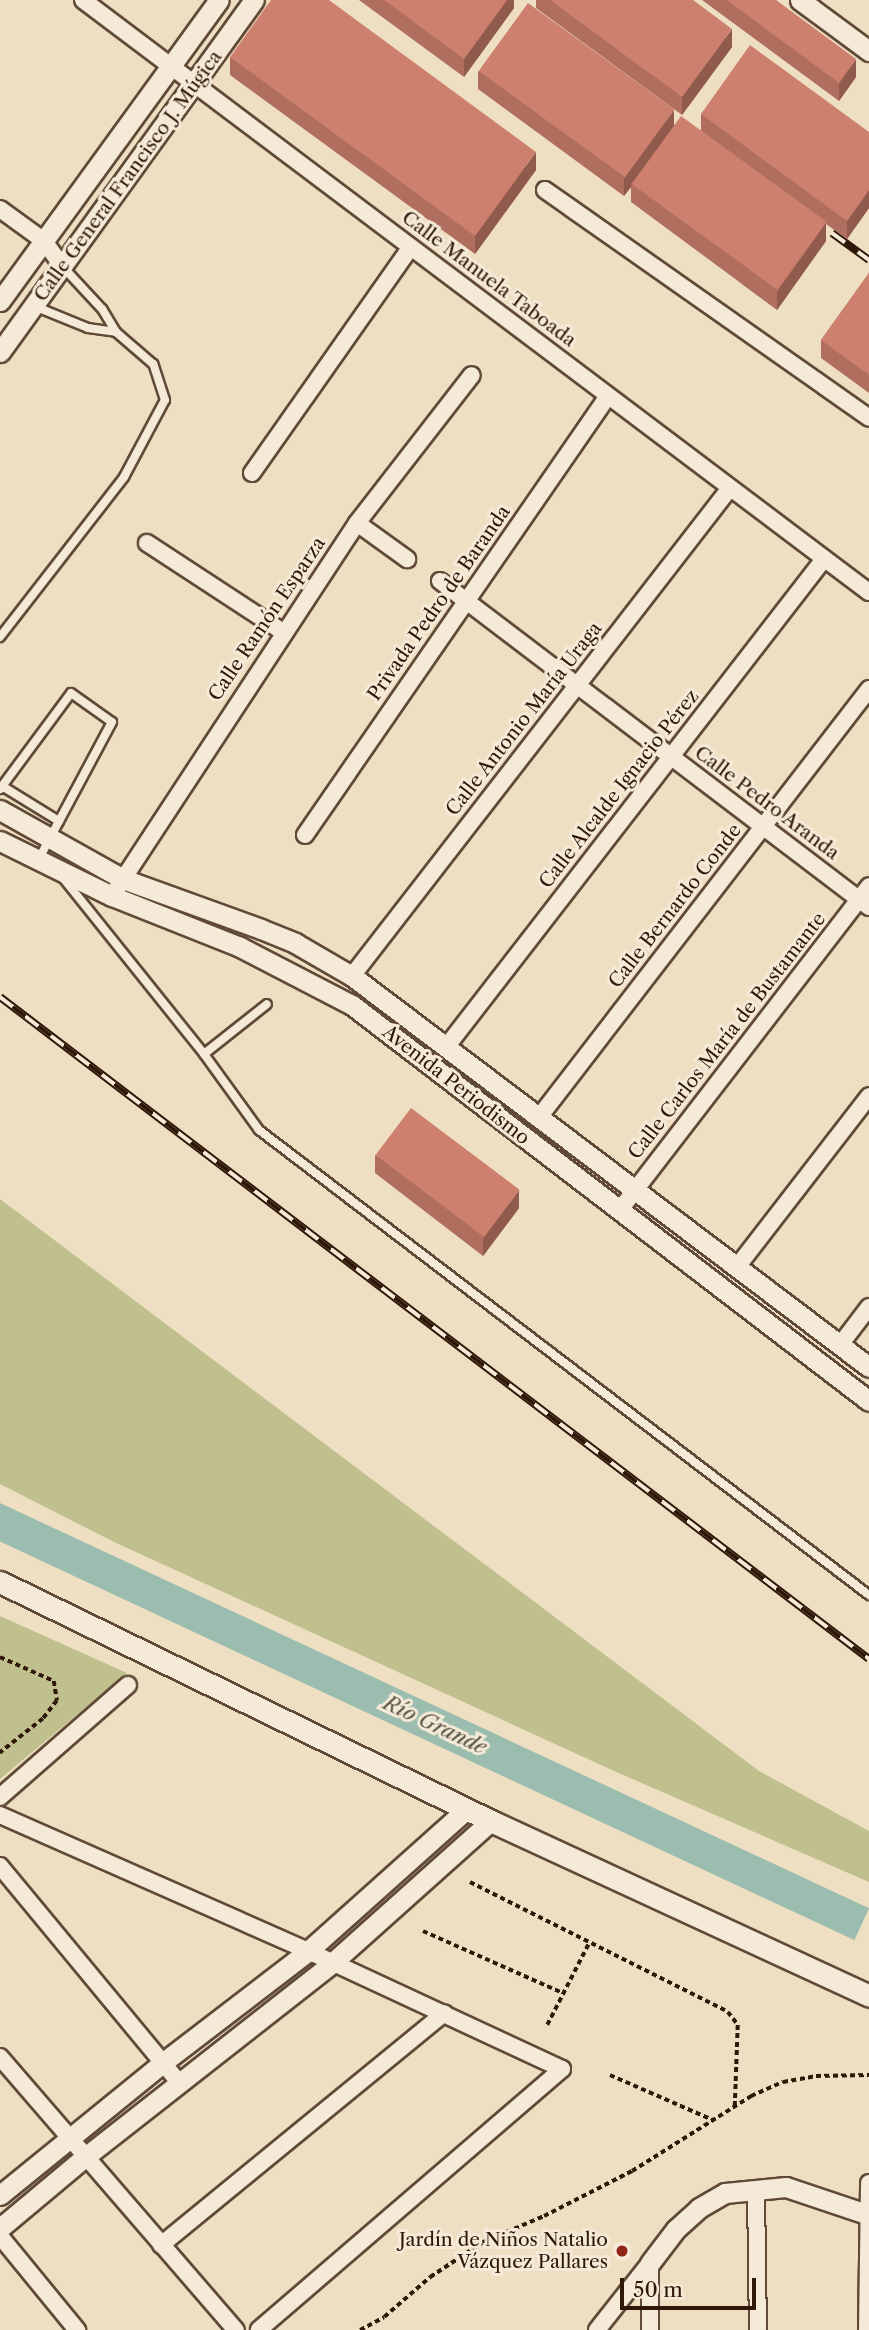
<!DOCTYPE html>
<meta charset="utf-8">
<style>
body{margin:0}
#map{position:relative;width:869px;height:2330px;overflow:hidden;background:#efdfc2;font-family:"Libre Caslon Text",serif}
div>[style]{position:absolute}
.green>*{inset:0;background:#c0c08e}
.water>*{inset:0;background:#9abdaf;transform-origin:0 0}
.path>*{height:3.5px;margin-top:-1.75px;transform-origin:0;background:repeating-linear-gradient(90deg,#301809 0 5px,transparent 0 8.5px)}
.roads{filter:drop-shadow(2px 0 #604a37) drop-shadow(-2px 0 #604a37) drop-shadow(0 2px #604a37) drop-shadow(0 -2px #604a37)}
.service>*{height:8px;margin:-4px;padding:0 4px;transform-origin:4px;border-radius:4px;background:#f5ead7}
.minor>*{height:16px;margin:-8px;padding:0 8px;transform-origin:8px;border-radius:8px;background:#f5ead7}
.tertiary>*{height:19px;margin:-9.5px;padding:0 9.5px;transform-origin:9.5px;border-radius:9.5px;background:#f5ead7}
.secondary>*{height:21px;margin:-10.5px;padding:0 10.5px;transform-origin:10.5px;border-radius:10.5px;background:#f5ead7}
.rail>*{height:8px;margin-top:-4px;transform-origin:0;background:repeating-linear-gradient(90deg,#f5ead7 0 16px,#301809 0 32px);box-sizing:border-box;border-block:2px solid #301809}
.wall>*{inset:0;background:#b06e5f}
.shaded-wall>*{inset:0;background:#905a4d}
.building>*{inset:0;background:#cd806e;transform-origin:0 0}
.dots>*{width:19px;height:19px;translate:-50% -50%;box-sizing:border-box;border:4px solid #f5ead7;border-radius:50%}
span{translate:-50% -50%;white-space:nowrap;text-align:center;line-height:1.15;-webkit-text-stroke:6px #f5ead7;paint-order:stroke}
.street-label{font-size:19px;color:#301809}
.poi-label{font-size:19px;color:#301809}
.right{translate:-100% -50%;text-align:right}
.water-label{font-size:21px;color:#555243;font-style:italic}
.scale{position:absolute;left:620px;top:2278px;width:136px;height:32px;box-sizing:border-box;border:4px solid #301809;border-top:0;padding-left:9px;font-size:21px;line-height:24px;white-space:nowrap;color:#301809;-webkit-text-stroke:5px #f5ead7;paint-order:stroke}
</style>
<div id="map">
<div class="green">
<i style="clip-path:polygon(0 1199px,759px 1771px,869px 1831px,869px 1882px,614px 1771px,114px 1542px,0 1484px)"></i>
<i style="clip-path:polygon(0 1616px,127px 1673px,0 1779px)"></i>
</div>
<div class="water">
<i style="left:0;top:1503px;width:959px;height:35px;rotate:25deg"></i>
</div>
<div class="path">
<i style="left:0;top:1657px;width:59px;rotate:24deg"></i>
<i style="left:54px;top:1681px;width:20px;rotate:81deg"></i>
<i style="left:57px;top:1701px;width:23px;rotate:128deg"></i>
<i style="left:43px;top:1719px;width:55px;rotate:141.7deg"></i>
<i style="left:470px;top:1882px;width:289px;rotate:26.7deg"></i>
<i style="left:728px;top:2012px;width:16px;rotate:52deg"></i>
<i style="left:738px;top:2025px;width:81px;rotate:92.1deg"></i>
<i style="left:423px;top:1931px;width:153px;rotate:23.9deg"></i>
<i style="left:547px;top:2025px;width:92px;rotate:-62.9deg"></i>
<i style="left:610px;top:2075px;width:112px;rotate:23.6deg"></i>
<i style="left:360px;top:2330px;width:27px;rotate:-28deg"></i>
<i style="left:384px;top:2317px;width:61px;rotate:-41deg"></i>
<i style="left:430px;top:2277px;width:64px;rotate:-33.4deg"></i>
<i style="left:483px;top:2242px;width:66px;rotate:-23.1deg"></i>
<i style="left:544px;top:2216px;width:99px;rotate:-27.1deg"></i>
<i style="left:632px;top:2171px;width:141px;rotate:-32.2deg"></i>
<i style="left:751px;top:2096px;width:35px;rotate:-24deg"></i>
<i style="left:783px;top:2082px;width:34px;rotate:-10deg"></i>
<i style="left:816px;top:2076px;width:53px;rotate:-1.1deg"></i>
</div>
<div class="roads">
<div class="service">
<i style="left:34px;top:306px;width:58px;rotate:22.2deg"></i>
<i style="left:88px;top:328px;width:28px;rotate:8deg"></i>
<i style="left:0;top:637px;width:202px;rotate:-52.2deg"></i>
<i style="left:124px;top:477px;width:87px;rotate:-62deg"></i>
<i style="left:165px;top:400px;width:38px;rotate:-108deg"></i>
<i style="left:153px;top:364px;width:49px;rotate:-139.1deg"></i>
<i style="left:116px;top:332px;width:27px;rotate:-121deg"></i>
<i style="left:102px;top:309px;width:59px;rotate:-132.9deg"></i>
<i style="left:2px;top:786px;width:67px;rotate:31.6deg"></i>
<i style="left:0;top:789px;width:119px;rotate:-53.5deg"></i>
<i style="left:71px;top:693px;width:50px;rotate:35.3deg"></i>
<i style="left:112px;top:722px;width:155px;rotate:118.1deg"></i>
<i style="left:64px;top:879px;width:224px;rotate:51.3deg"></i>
<i style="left:204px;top:1054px;width:94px;rotate:54.1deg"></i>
<i style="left:259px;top:1130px;width:767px;rotate:37.32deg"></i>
<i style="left:204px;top:1054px;width:80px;rotate:-38.4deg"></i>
</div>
<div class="minor">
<i style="left:83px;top:0;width:984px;rotate:36.99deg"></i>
<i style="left:545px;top:190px;width:396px;rotate:35.1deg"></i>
<i style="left:0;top:209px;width:54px;rotate:36deg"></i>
<i style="left:44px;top:241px;width:31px;rotate:54deg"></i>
<i style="left:252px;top:473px;width:276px;rotate:-54.9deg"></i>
<i style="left:357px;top:523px;width:62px;rotate:35.8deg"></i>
<i style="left:147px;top:543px;width:163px;rotate:33.2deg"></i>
<i style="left:440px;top:581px;width:539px;rotate:37.23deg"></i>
<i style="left:305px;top:835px;width:533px;rotate:-55.39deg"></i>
<i style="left:112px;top:896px;width:446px;rotate:-56.7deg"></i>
<i style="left:357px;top:523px;width:187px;rotate:-52.2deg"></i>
<i style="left:352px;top:976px;width:617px;rotate:-52.24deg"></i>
<i style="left:447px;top:1046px;width:616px;rotate:-52.26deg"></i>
<i style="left:540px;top:1116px;width:539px;rotate:-52.39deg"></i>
<i style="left:619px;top:1211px;width:410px;rotate:-52.4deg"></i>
<i style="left:737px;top:1267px;width:216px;rotate:-52.3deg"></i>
<i style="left:840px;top:1345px;width:48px;rotate:-52.7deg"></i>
<i style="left:0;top:1797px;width:170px;rotate:-41.2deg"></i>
<i style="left:0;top:1815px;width:337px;rotate:23.8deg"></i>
<i style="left:308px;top:1951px;width:280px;rotate:24.9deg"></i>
<i style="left:562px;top:2069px;width:400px;rotate:139.3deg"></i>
<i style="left:0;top:1866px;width:281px;rotate:50.4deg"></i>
<i style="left:0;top:2057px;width:361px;rotate:49.2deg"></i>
<i style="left:756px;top:2190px;width:140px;rotate:89.2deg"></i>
<i style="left:0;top:2236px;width:122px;rotate:50.7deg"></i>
<i style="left:161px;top:2245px;width:366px;rotate:-39.3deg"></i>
<i style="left:650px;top:2263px;width:67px;rotate:90deg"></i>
<i style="left:597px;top:2330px;width:85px;rotate:-51.7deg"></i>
<i style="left:867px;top:2330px;width:147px;rotate:-89.2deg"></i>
</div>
<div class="tertiary">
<i style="left:800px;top:0;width:86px;rotate:36.5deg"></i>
<i style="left:0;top:301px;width:372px;rotate:-54deg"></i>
<i style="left:0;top:352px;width:434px;rotate:-54.2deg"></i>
<i style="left:0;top:810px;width:141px;rotate:29.3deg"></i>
<i style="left:123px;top:879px;width:147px;rotate:19.9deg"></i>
<i style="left:261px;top:929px;width:37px;rotate:22deg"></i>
<i style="left:295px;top:943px;width:66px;rotate:30.1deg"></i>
<i style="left:352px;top:976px;width:648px;rotate:37.1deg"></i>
<i style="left:0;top:841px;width:125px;rotate:26.2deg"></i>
<i style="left:112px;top:896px;width:138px;rotate:21.7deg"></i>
<i style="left:240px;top:947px;width:126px;rotate:27.4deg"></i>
<i style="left:352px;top:1005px;width:651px;rotate:37.45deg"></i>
<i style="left:0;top:2195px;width:208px;rotate:-39.1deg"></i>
<i style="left:161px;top:2064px;width:185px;rotate:-37.5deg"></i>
<i style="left:308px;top:1951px;width:213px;rotate:-41.8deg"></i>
<i style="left:0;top:2228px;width:111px;rotate:-39.9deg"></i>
<i style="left:85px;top:2157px;width:314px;rotate:-38.1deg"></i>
<i style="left:332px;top:1963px;width:213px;rotate:-41.8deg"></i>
<i style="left:650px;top:2263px;width:43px;rotate:-52.6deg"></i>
<i style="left:676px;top:2229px;width:31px;rotate:-42deg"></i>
<i style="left:699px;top:2208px;width:30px;rotate:-30deg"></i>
<i style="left:725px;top:2193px;width:61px;rotate:-5.6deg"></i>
<i style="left:786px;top:2187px;width:88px;rotate:18.6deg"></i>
</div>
<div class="secondary">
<i style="left:0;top:1582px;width:546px;rotate:25.96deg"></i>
<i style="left:491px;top:1821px;width:417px;rotate:24.8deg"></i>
</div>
</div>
<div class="rail">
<i style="left:832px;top:233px;width:46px;rotate:36.1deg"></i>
<i style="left:0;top:997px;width:1092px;rotate:37.3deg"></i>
</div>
<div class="wall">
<i style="clip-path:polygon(359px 0,514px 0,514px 8px,464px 77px)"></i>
<i style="clip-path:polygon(536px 0,693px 0,732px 47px,682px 115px,536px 8px)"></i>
<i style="clip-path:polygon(702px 0,776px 0,856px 77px,839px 101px)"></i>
<i style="clip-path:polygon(230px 57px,536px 170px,475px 254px,230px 75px)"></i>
<i style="clip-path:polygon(478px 71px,674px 125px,701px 131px,701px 114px,869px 132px,869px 208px,847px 239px,826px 224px,826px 241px,777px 310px,631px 202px,631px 187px,624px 196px,478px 89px)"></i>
<i style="clip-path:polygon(869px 273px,869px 393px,821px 358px,821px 340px)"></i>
<i style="clip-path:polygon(375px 1155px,519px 1208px,483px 1256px,375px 1173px)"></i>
</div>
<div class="shaded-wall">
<i style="clip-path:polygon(507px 0,514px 0,514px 8px,464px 77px,464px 59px)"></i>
<i style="clip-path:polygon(732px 29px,732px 47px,682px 115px,682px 97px)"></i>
<i style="clip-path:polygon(856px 59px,856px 77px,839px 101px,839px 83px)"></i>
<i style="clip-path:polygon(674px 110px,674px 128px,631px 184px,631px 187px,624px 196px,624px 178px)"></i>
<i style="clip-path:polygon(536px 152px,536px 170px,475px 254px,475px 236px)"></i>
<i style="clip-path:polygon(869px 190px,869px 208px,847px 239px,847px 221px)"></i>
<i style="clip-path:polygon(826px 223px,826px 241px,777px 310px,777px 292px)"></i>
<i style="clip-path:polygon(519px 1190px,519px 1208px,483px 1256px,483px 1238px)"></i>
</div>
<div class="building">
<i style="clip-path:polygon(271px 0,329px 0,536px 152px,475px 236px,230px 57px)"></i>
<i style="clip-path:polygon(384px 0,507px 0,464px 59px)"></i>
<i style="clip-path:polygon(550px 0,693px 0,732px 29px,682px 97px)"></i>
<i style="clip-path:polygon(727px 0,776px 0,856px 59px,839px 83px)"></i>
<i style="left:528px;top:3px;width:181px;height:84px;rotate:36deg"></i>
<i style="clip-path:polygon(750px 45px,869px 132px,869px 190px,847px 221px,701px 114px)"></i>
<i style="left:681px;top:116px;width:180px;height:84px;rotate:36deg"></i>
<i style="clip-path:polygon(869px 273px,869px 375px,821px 340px)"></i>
<i style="left:411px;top:1108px;width:136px;height:59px;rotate:37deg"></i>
</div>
<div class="dots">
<i style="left:622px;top:2251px;background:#8f2418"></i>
</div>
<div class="street-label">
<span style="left:128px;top:176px;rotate:-54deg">Calle General Francisco J. Múgica</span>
<span style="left:489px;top:279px;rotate:37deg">Calle Manuela Taboada</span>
<span style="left:439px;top:603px;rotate:-55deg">Privada Pedro de Baranda</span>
<span style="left:267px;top:619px;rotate:-56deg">Calle Ramón Esparza</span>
<span style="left:524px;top:719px;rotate:-52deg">Calle Antonio María Uraga</span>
<span style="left:619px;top:789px;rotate:-52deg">Calle Alcalde Ignacio Pérez</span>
<span style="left:767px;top:803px;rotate:37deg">Calle Pedro Aranda</span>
<span style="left:675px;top:906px;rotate:-52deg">Calle Bernardo Conde</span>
<span style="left:727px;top:1036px;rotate:-52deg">Calle Carlos María de Bustamante</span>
<span style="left:456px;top:1085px;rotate:38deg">Avenida Periodismo</span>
</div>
<div class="poi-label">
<span class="right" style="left:608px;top:2251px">Jardín de Niños Natalio<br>Vázquez Pallares</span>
</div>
<div class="water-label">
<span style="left:435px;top:1725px;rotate:25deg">Río Grande</span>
</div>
<div class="scale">50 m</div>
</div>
